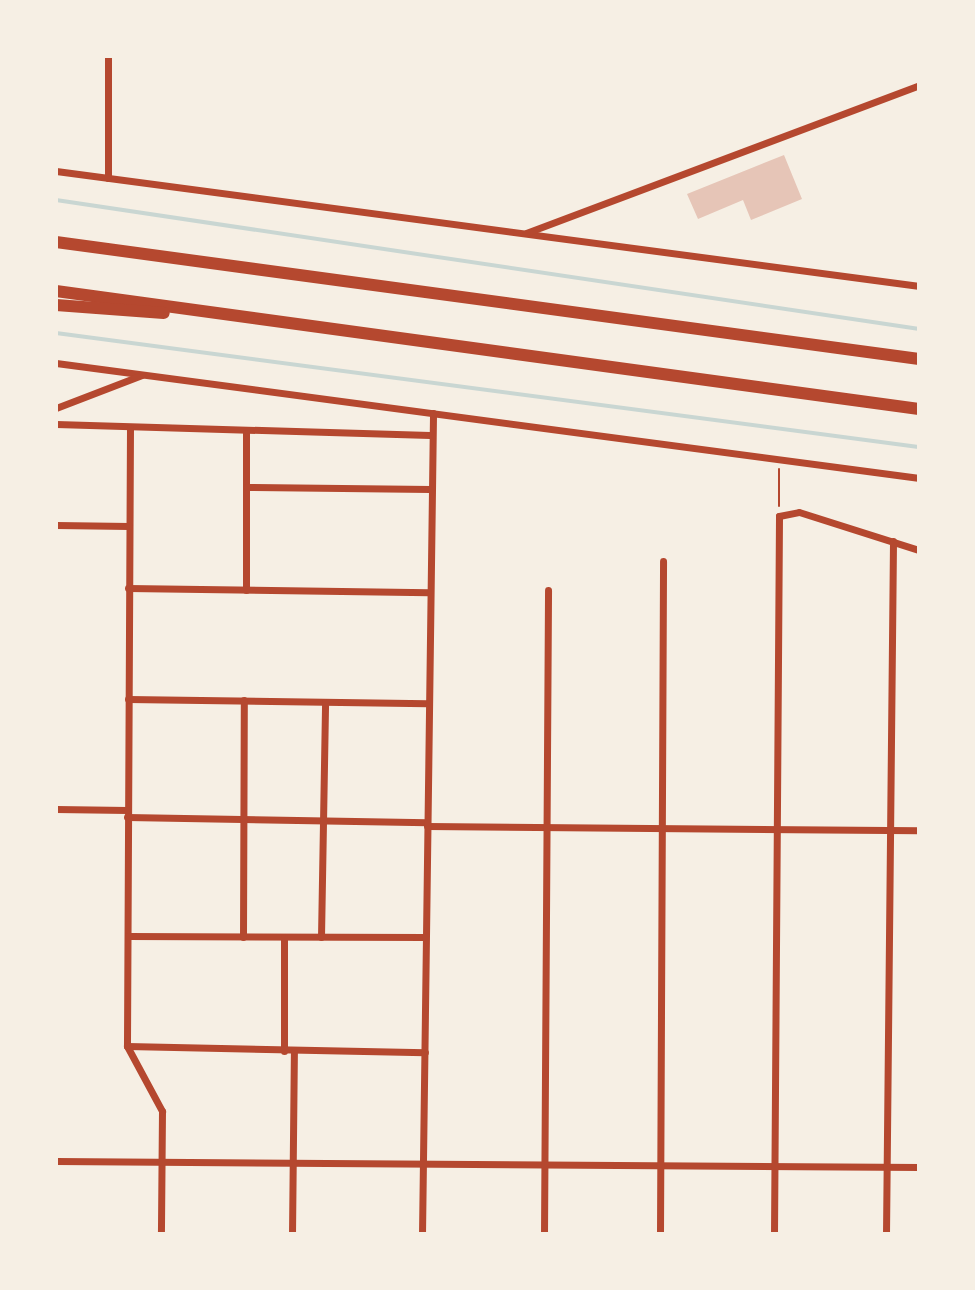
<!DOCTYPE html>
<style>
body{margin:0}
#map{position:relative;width:975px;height:1290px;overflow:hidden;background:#f6efe4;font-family:Manrope,sans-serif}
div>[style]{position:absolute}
.stream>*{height:4px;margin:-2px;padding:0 2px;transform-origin:2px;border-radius:2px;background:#c9d6d2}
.building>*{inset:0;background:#e6c5b7}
.path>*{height:2px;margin:-1px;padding:0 1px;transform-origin:1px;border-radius:1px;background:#b5482f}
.minor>*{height:7px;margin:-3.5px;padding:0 3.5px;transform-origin:3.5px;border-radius:3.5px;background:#b5482f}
.motorway>*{height:12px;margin:-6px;padding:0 6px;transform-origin:6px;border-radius:6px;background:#b5482f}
span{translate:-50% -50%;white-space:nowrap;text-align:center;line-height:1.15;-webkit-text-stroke:6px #f6efe4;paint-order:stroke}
.frame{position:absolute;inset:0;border:58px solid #f6efe4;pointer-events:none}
</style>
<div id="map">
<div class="stream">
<i style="left:56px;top:200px;width:873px;rotate:8.5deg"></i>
<i style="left:56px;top:333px;width:870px;rotate:7.53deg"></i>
</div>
<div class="building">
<i style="clip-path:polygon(784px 155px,802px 199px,751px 220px,743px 200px,698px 219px,687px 194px)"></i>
</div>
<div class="path">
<i style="left:779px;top:469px;width:37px;rotate:90deg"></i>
</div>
<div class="minor">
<i style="left:56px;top:171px;width:871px;rotate:7.59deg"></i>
<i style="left:108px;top:178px;width:122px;rotate:-90deg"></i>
<i style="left:526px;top:233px;width:420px;rotate:-20.6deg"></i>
<i style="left:56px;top:363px;width:871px;rotate:7.59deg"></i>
<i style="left:56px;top:408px;width:92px;rotate:-21deg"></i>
<i style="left:56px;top:424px;width:374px;rotate:1.7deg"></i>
<i style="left:130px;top:428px;width:618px;rotate:90.28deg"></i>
<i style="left:127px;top:1046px;width:74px;rotate:61.7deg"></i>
<i style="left:162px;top:1111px;width:123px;rotate:90.5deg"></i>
<i style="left:246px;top:433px;width:157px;rotate:90deg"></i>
<i style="left:247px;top:487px;width:183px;rotate:0.6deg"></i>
<i style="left:56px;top:525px;width:73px;rotate:0.8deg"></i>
<i style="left:128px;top:588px;width:301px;rotate:0.8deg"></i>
<i style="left:128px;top:699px;width:299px;rotate:0.8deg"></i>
<i style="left:56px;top:809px;width:71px;rotate:0.8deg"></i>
<i style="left:127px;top:817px;width:300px;rotate:1deg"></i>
<i style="left:427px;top:826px;width:492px;rotate:0.5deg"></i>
<i style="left:128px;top:936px;width:297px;rotate:0.2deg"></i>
<i style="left:243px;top:937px;width:237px;rotate:-89.8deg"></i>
<i style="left:321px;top:937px;width:235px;rotate:-89deg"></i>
<i style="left:284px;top:938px;width:113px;rotate:90deg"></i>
<i style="left:127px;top:1046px;width:298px;rotate:1.2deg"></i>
<i style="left:56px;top:1161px;width:863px;rotate:0.4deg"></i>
<i style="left:292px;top:1234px;width:182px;rotate:-89.4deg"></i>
<i style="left:422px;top:1234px;width:821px;rotate:-89.23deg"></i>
<i style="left:544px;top:1234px;width:644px;rotate:-89.64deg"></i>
<i style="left:660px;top:1234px;width:673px;rotate:-89.74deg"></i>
<i style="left:774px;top:1234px;width:718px;rotate:-89.6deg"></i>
<i style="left:779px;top:516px;width:20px;rotate:-11deg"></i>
<i style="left:799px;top:512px;width:126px;rotate:17.6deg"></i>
<i style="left:886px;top:1234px;width:693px;rotate:-89.42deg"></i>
</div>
<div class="motorway">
<i style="left:56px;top:242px;width:871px;rotate:7.72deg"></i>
<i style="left:56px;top:291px;width:871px;rotate:7.79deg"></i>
<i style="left:56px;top:305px;width:108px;rotate:4.2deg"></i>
</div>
<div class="frame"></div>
</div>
